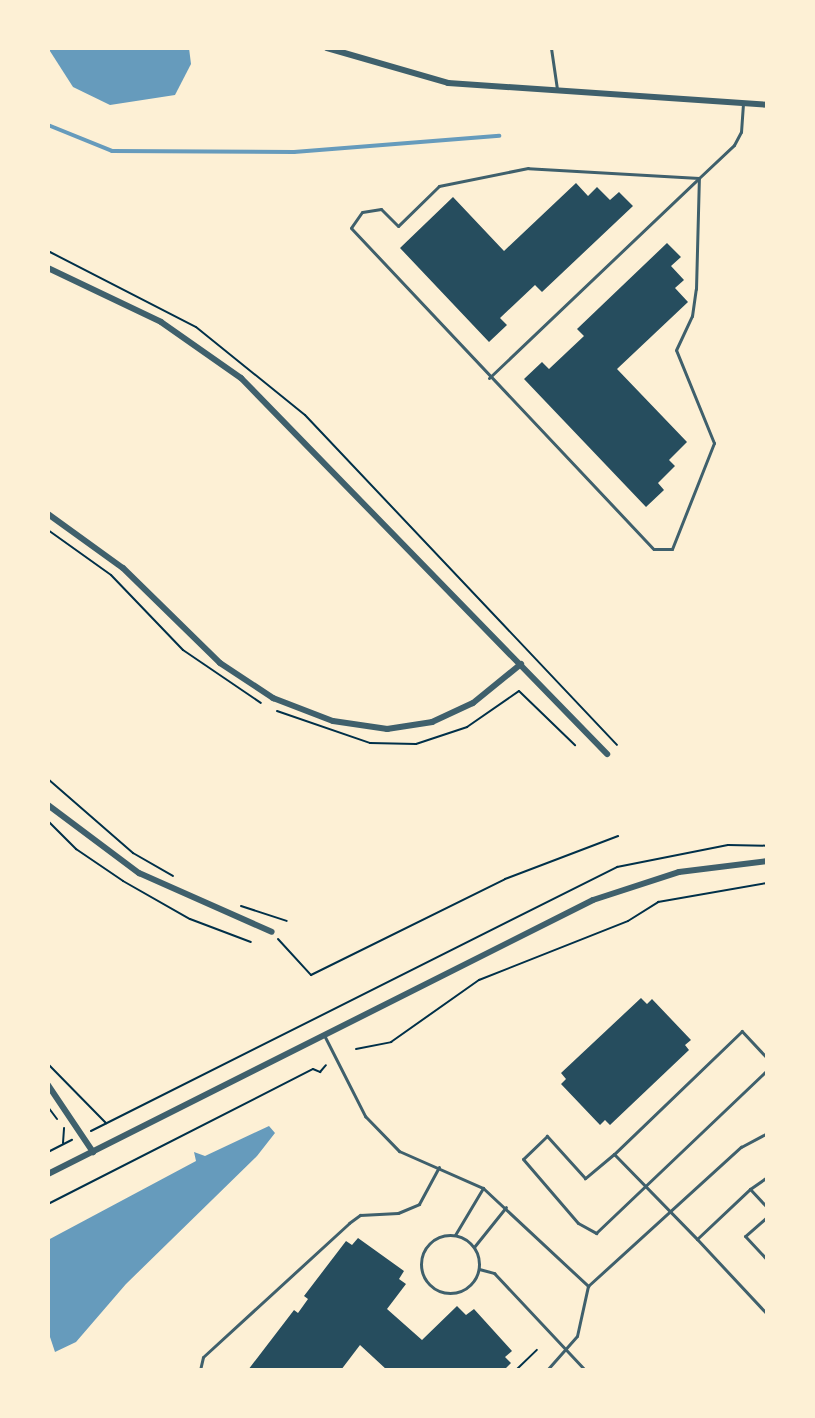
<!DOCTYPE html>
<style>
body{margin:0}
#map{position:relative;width:815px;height:1418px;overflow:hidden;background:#fdf0d5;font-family:"Noto Sans",sans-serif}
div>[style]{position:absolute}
.water>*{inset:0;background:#669bbc}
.stream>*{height:4px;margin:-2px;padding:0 2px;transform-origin:2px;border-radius:2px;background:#669bbc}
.building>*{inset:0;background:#264d5e}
.path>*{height:2px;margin:-1px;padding:0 1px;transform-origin:1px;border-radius:1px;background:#003049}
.service>*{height:3px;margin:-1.5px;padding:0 1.5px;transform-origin:1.5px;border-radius:1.5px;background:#3f606c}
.service>.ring{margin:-1.5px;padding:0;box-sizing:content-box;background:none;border:3px solid #3f606c;border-radius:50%}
.minor>*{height:6px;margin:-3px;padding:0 3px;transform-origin:3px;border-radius:3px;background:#3f606c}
span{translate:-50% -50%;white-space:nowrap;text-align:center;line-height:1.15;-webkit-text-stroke:4.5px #fdf0d5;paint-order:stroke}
.frame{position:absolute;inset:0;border:50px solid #fdf0d5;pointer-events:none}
</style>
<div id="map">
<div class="water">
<i style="clip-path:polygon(48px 48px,189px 48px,191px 64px,175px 95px,110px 105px,73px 87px)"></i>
<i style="clip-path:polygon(269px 1126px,275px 1133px,257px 1156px,126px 1284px,76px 1342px,55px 1352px,48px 1331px,48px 1240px,196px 1161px,194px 1152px,205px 1156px)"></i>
</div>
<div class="stream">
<i style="left:48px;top:125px;width:69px;rotate:22.1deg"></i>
<i style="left:112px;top:151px;width:182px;rotate:0.3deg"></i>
<i style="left:294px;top:152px;width:206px;rotate:-4.5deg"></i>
</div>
<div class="building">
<i style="clip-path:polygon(576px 183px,588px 196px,597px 187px,610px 200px,619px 192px,633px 206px,542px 292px,535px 285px,500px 318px,507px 325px,489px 342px,400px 248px,453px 197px,504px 251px)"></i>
<i style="clip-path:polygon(667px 243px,681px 257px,671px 266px,684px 280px,675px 288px,688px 302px,617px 369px,687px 442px,669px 460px,675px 466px,658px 483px,664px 490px,646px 507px,524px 379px,542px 362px,549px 369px,584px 336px,577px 329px)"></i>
<i style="clip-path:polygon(641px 998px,647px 1004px,652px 999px,691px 1040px,685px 1045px,689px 1050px,610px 1125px,605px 1120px,600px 1125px,561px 1084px,566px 1079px,561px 1073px)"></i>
<i style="clip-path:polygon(358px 1238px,404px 1271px,399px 1279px,406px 1284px,387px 1309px,422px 1340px,457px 1306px,466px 1315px,474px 1309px,512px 1351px,505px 1357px,511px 1363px,504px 1370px,387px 1370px,360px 1345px,341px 1370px,248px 1370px,294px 1310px,298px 1313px,308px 1299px,304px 1296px,346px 1241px,352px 1245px)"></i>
</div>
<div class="path">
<i style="left:48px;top:251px;width:166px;rotate:27.2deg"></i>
<i style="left:196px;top:327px;width:140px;rotate:38.9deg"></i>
<i style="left:305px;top:415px;width:454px;rotate:46.6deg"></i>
<i style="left:48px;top:530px;width:77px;rotate:35.5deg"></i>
<i style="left:111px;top:575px;width:104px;rotate:46.2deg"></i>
<i style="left:183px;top:650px;width:94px;rotate:34.2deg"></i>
<i style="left:277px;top:711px;width:98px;rotate:19deg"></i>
<i style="left:370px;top:743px;width:46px;rotate:1.2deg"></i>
<i style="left:416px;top:744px;width:54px;rotate:-18.4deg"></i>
<i style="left:467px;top:727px;width:63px;rotate:-34.7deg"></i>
<i style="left:519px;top:691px;width:78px;rotate:44deg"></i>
<i style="left:48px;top:779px;width:113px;rotate:41deg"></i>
<i style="left:133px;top:853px;width:46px;rotate:29.9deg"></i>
<i style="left:48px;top:821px;width:40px;rotate:45deg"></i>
<i style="left:76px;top:849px;width:57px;rotate:34.2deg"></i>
<i style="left:123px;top:881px;width:77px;rotate:29.6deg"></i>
<i style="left:190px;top:919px;width:65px;rotate:20.7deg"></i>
<i style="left:241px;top:906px;width:48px;rotate:18.1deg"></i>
<i style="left:278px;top:939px;width:49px;rotate:47.5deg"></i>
<i style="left:311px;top:975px;width:216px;rotate:-26.3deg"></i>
<i style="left:505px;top:879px;width:121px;rotate:-20.8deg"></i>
<i style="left:356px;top:1049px;width:36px;rotate:-11deg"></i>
<i style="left:391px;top:1042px;width:108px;rotate:-35.2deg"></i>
<i style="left:479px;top:980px;width:160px;rotate:-21.6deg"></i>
<i style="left:628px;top:921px;width:36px;rotate:-32deg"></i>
<i style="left:658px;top:902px;width:111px;rotate:-9.9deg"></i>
<i style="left:48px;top:1064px;width:83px;rotate:45.5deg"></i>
<i style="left:48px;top:1107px;width:15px;rotate:53deg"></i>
<i style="left:91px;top:1131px;width:589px;rotate:-26.65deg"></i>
<i style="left:617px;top:867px;width:113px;rotate:-11.2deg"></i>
<i style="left:728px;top:845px;width:39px;rotate:1deg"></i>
<i style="left:63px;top:1143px;width:15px;rotate:-86deg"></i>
<i style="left:48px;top:1152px;width:27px;rotate:-27deg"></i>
<i style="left:48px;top:1204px;width:297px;rotate:-27deg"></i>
<i style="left:313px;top:1069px;width:8px;rotate:23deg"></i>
<i style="left:320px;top:1072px;width:9px;rotate:-49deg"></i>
<i style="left:516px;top:1370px;width:29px;rotate:-44deg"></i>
</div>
<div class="service">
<i style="left:551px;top:48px;width:41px;rotate:81.7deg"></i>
<i style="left:699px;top:178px;width:171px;rotate:-176.7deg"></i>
<i style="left:528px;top:168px;width:91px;rotate:168.6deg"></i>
<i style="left:439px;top:186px;width:57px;rotate:135.7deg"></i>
<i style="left:398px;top:226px;width:24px;rotate:-135deg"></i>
<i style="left:381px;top:209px;width:19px;rotate:171deg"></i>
<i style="left:362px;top:212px;width:19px;rotate:125deg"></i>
<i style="left:351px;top:228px;width:441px;rotate:46.7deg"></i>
<i style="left:654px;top:549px;width:18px"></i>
<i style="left:672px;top:549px;width:114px;rotate:-68.4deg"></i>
<i style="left:714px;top:443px;width:100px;rotate:-112.2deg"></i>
<i style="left:676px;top:350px;width:38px;rotate:-65deg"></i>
<i style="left:692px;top:316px;width:27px;rotate:-82deg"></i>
<i style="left:696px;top:289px;width:111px;rotate:-88.5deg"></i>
<i style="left:699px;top:178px;width:48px;rotate:-43.3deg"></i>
<i style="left:734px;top:145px;width:15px;rotate:-62deg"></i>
<i style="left:741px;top:132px;width:28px;rotate:-86deg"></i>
<i style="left:489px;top:378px;width:287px;rotate:-43.6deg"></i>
<i style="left:325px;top:1037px;width:89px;rotate:63.1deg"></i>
<i style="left:365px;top:1116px;width:49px;rotate:45.8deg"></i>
<i style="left:399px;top:1151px;width:92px;rotate:23.8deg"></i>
<i style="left:483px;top:1188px;width:144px;rotate:43deg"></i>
<i style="left:767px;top:1058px;width:37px;rotate:-133deg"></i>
<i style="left:742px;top:1031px;width:178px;rotate:136.1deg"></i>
<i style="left:614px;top:1154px;width:119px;rotate:45.7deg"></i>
<i style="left:697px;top:1239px;width:73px;rotate:-43.3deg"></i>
<i style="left:750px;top:1189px;width:25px;rotate:47deg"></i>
<i style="left:614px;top:1154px;width:38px;rotate:140deg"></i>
<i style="left:585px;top:1178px;width:57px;rotate:-132.1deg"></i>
<i style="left:547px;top:1136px;width:33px;rotate:136deg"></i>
<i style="left:523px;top:1159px;width:84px;rotate:49.3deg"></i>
<i style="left:578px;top:1223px;width:21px;rotate:29deg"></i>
<i style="left:596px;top:1233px;width:236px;rotate:-43.6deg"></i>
<i style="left:750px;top:1189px;width:21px;rotate:-35deg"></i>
<i style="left:767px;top:1217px;width:29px;rotate:139deg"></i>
<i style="left:745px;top:1236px;width:33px;rotate:47deg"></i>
<i class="ring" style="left:421px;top:1235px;width:55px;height:55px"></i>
<i style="left:455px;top:1235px;width:55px;rotate:-59.2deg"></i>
<i style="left:697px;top:1239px;width:103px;rotate:47deg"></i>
<i style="left:474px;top:1247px;width:51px;rotate:-51.3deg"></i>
<i style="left:479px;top:1269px;width:16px;rotate:15deg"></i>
<i style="left:494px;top:1273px;width:133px;rotate:46.8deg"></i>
<i style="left:200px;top:1370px;width:13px;rotate:-77deg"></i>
<i style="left:203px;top:1357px;width:198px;rotate:-42.5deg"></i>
<i style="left:349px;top:1223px;width:14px;rotate:-36deg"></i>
<i style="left:360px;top:1215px;width:38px;rotate:-3deg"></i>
<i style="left:398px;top:1213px;width:23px;rotate:-23deg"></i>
<i style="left:419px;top:1204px;width:42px;rotate:-61.6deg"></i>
<i style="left:547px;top:1370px;width:45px;rotate:-48.6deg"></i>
<i style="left:577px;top:1336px;width:51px;rotate:-77.6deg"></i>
<i style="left:588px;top:1286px;width:207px;rotate:-42.3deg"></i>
<i style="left:741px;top:1147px;width:30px;rotate:-28deg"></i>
</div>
<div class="minor">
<i style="left:327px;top:48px;width:126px;rotate:16.1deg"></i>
<i style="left:448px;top:83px;width:320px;rotate:3.9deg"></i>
<i style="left:48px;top:268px;width:125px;rotate:25.5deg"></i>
<i style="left:161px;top:322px;width:98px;rotate:35deg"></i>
<i style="left:241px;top:378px;width:525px;rotate:45.77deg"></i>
<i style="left:48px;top:514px;width:92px;rotate:35.8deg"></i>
<i style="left:123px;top:568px;width:136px;rotate:44.4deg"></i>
<i style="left:220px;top:663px;width:64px;rotate:33.4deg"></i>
<i style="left:273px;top:698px;width:64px;rotate:21deg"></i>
<i style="left:333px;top:721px;width:55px;rotate:8.4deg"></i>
<i style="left:387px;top:729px;width:46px;rotate:-8.8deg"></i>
<i style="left:432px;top:722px;width:45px;rotate:-24.9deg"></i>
<i style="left:473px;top:703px;width:62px;rotate:-39.1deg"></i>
<i style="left:48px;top:805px;width:114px;rotate:36.8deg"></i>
<i style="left:139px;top:873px;width:145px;rotate:23.9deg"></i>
<i style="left:48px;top:1085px;width:81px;rotate:56.1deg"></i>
<i style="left:48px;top:1174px;width:610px;rotate:-26.69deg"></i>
<i style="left:593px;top:900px;width:90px;rotate:-18deg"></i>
<i style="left:679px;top:872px;width:89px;rotate:-7.1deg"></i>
</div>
<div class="frame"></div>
</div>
